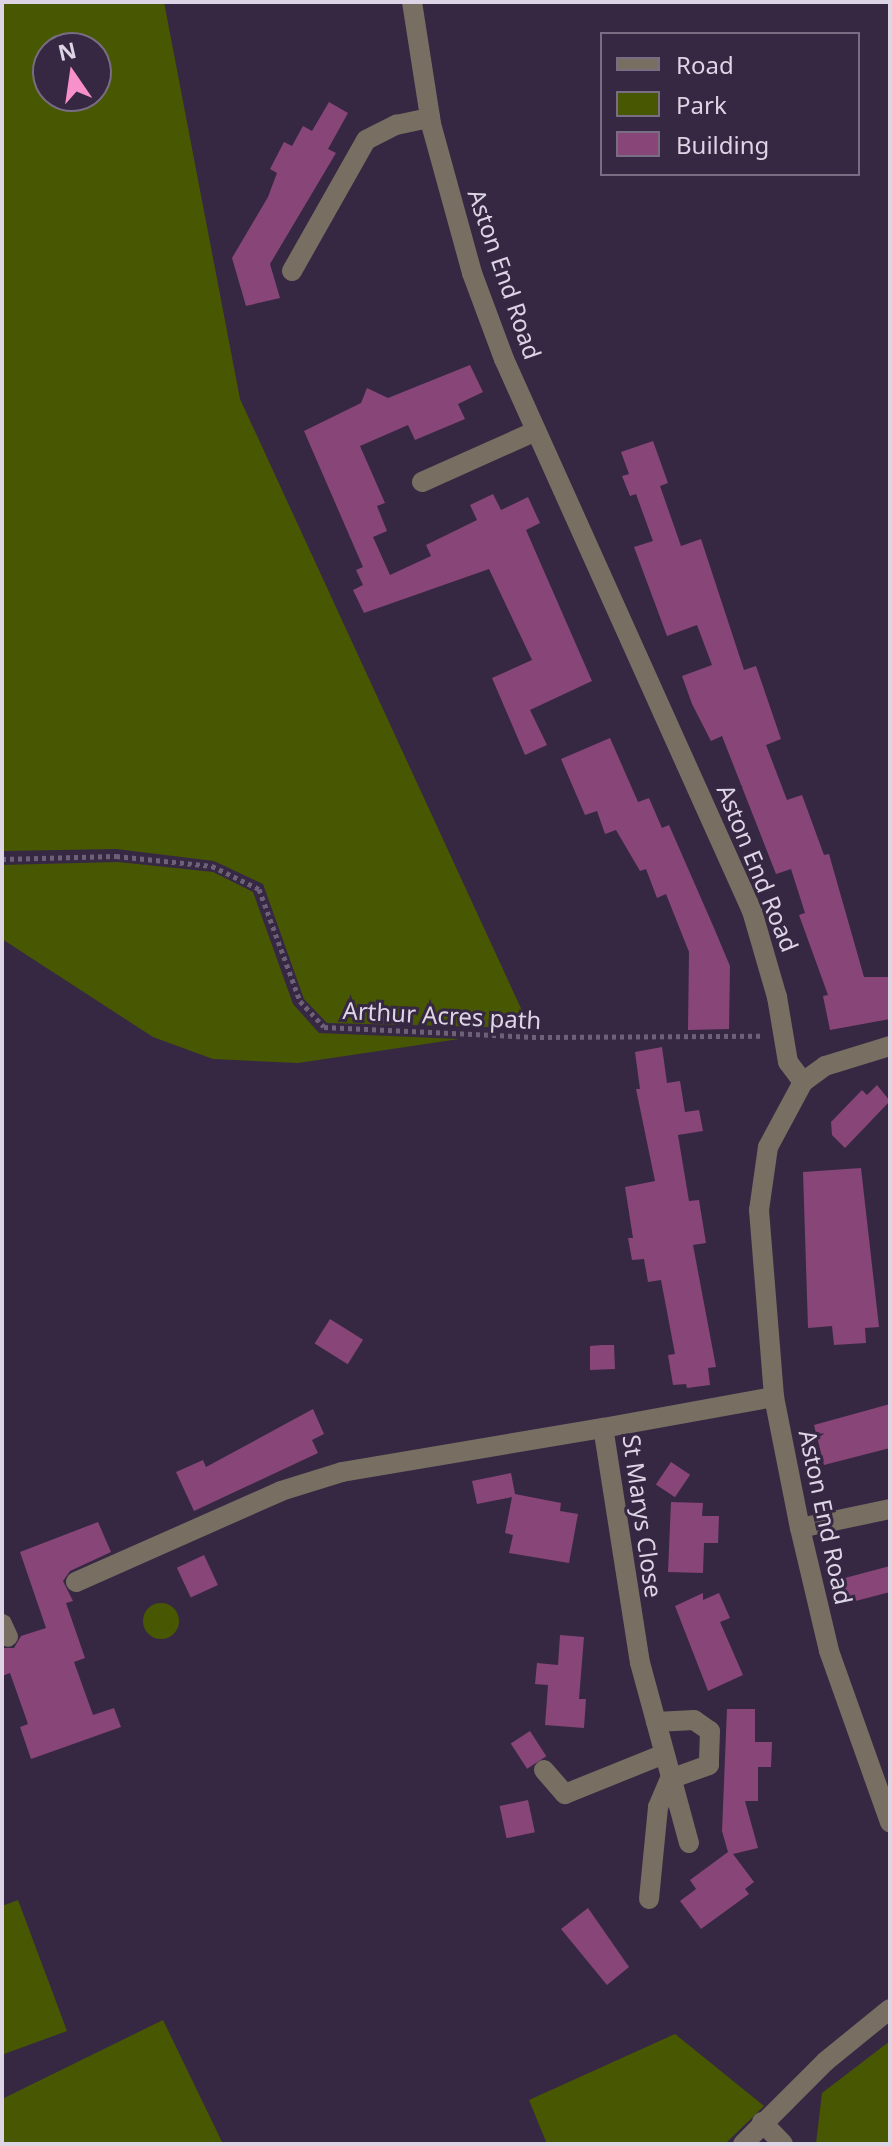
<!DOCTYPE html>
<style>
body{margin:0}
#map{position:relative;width:892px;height:2146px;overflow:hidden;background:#362843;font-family:"Noto Sans",sans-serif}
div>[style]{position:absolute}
.green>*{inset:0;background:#485802}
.round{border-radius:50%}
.building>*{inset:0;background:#874578;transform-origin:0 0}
.path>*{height:5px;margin-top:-2.5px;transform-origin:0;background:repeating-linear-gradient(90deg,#6d6178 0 4px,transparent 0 8px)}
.minor>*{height:20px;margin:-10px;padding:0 10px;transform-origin:10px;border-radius:10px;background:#786e62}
span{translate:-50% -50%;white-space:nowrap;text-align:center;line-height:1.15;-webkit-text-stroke:6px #362843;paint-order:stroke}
.street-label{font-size:24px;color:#ddd4e5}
.frame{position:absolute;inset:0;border:4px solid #ddd4e5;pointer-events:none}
.legend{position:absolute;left:600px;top:32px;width:260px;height:144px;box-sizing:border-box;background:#362843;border:2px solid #796d84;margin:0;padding:10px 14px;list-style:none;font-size:24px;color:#ddd4e5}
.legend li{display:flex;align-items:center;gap:16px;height:40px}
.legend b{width:40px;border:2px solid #796d84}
.north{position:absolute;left:32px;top:32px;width:80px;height:80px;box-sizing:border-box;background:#362843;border:2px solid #796d84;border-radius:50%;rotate:347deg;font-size:22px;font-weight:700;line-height:32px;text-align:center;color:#ddd4e5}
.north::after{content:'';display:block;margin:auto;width:28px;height:36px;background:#f890cc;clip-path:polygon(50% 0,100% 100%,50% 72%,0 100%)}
</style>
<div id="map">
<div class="green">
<i style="clip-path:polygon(evenodd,2px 2px,164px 2px,240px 399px,530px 1028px,327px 1023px,304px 999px,263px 884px,214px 861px,116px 849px,2px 851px,2px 2px,96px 48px,96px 96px,48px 96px,48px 48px,96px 48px)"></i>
<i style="clip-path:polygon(118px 862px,213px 872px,253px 892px,293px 1004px,319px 1033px,459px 1039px,298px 1063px,213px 1059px,153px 1037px,2px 939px,2px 865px)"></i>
<i class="round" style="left:143px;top:1603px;width:36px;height:36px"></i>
<i style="clip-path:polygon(18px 1900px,67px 2031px,4px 2054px,2px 1906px)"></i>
<i style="clip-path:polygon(163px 2020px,223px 2144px,2px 2144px,2px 2099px)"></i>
<i style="clip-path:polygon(675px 2034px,764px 2106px,725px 2144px,547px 2144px,529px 2100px)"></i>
<i style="clip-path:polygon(890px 2041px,890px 2144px,816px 2144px,822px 2093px)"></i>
</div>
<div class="building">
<i style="clip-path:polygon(329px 102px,348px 113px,328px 149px,336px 153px,270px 264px,280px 298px,246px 306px,232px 258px,268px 197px,277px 173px,270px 169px,284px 142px,292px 146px,303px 126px,312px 131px)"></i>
<i style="clip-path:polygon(470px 365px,483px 392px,458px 404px,465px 419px,415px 440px,408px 425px,360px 446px,385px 503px,377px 506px,387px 531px,373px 537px,390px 575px,431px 556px,426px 545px,477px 520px,470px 505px,493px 494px,501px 510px,528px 497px,540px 523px,526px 530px,592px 681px,530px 710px,547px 745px,525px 755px,492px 678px,532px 660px,489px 569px,364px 613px,353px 590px,363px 585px,356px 570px,363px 567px,304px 431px,361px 403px,367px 388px,388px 398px)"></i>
<i style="clip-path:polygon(653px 441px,668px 483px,660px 486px,681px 546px,701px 539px,744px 670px,756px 666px,781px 739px,766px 745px,787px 800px,802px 795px,824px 855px,829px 854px,864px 977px,890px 977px,890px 1019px,830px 1030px,823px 996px,828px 995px,799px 915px,805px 913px,791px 869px,776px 874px,722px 736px,711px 741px,692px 704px,682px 676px,712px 665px,697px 625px,667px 636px,634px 547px,653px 541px,636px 494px,630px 496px,622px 476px,629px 474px,621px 452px)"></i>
<i style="clip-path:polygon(610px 738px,638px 802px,649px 798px,662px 828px,669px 825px,714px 928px,730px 966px,729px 1029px,688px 1030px,689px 952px,666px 894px,657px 898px,646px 869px,640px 871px,616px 830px,605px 834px,597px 811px,585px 815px,561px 759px)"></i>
<i style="clip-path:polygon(662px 1047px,667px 1083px,680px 1081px,685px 1112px,699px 1110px,703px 1131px,678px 1135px,689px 1201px,699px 1200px,706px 1243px,693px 1245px,716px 1367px,708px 1368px,710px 1385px,687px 1388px,686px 1384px,673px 1385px,668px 1355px,675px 1354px,661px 1280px,648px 1282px,644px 1259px,632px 1260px,628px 1238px,633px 1238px,625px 1187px,655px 1181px,636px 1089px,640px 1089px,635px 1052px)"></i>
<i style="clip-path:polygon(877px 1085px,890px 1101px,845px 1148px,832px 1135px,831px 1122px,862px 1090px,867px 1095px)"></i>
<i style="clip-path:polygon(861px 1168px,879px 1327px,865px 1328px,866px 1343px,834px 1345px,832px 1326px,808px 1328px,803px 1172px)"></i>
<i style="left:330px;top:1319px;width:39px;height:29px;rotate:32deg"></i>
<i style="clip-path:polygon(602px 1345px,614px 1345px,615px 1369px,590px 1370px,590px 1346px)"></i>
<i style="clip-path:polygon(890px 1404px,890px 1448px,824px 1465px,814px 1425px)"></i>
<i style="clip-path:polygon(313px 1409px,324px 1434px,312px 1440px,318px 1453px,194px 1511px,176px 1472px,203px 1460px,206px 1467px)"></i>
<i style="left:671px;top:1462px;width:23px;height:27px;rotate:34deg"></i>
<i style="clip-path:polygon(511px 1473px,515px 1494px,561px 1503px,560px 1511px,578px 1514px,569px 1563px,509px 1553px,513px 1535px,505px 1533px,512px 1497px,477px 1504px,472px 1481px)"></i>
<i style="clip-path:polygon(671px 1502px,703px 1503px,702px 1516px,719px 1516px,718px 1543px,704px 1543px,703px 1573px,668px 1572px)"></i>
<i style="clip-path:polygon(98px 1522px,111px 1552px,70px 1571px,63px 1581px,73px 1601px,66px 1603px,85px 1658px,74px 1662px,93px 1715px,114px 1708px,121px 1727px,31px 1759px,20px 1727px,28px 1724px,10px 1673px,2px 1676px,2px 1648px,14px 1648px,21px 1636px,46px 1628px,20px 1552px)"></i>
<i style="left:204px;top:1555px;width:33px;height:30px;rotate:65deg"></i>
<i style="clip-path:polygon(890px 1566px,890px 1592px,848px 1603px,841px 1579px)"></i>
<i style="clip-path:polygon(703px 1593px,703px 1600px,719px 1593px,730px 1618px,720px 1622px,743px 1675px,708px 1691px,675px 1606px)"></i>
<i style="clip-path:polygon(560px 1635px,584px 1637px,579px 1699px,586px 1699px,584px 1728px,545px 1725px,548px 1685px,535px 1684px,537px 1663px,558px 1665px)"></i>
<i style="clip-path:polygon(727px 1709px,755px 1709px,755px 1742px,772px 1742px,771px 1767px,758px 1767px,758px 1801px,745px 1801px,758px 1848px,733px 1854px,754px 1882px,745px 1889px,749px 1894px,701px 1929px,680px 1901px,696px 1889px,690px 1880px,728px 1852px,722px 1831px)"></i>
<i style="left:530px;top:1731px;width:30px;height:23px;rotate:57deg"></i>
<i style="left:528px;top:1800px;width:33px;height:29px;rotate:78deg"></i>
<i style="clip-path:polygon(588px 1908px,629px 1967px,607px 1985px,561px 1929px)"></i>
</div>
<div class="path">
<i style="left:2px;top:859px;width:114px;rotate:-1.5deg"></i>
<i style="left:116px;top:856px;width:97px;rotate:5.9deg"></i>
<i style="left:212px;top:866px;width:52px;rotate:26.1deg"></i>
<i style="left:259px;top:889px;width:119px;rotate:69.9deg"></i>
<i style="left:300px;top:1001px;width:35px;rotate:47deg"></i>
<i style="left:324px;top:1027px;width:216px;rotate:2.7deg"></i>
<i style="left:540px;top:1037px;width:222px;rotate:-0.3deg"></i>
</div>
<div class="minor">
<i style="left:412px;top:2px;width:123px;rotate:81.1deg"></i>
<i style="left:431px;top:124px;width:155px;rotate:74.6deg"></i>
<i style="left:472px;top:273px;width:92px;rotate:69.6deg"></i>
<i style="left:504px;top:359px;width:605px;rotate:65.81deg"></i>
<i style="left:752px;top:911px;width:90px;rotate:73.8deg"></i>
<i style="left:777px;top:997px;width:66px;rotate:80.4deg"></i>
<i style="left:788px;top:1062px;width:25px;rotate:53deg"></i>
<i style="left:292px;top:271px;width:150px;rotate:-60.5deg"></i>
<i style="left:366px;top:140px;width:34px;rotate:-27deg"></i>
<i style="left:396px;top:125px;width:35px;rotate:-12deg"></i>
<i style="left:422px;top:482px;width:125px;rotate:-24.1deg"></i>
<i style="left:890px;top:1046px;width:68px;rotate:162.9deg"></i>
<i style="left:825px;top:1066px;width:27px;rotate:144deg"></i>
<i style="left:803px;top:1082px;width:74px;rotate:118.3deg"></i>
<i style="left:768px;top:1147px;width:64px;rotate:98.1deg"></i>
<i style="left:759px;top:1210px;width:188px;rotate:85.4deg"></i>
<i style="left:774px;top:1397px;width:134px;rotate:78.8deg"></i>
<i style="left:800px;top:1528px;width:126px;rotate:76.7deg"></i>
<i style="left:829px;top:1651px;width:182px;rotate:70.4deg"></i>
<i style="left:800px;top:1528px;width:92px;rotate:-11.9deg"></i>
<i style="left:76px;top:1582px;width:224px;rotate:-23.9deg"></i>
<i style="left:281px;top:1491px;width:64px;rotate:-17.3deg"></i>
<i style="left:342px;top:1472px;width:265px;rotate:-9.6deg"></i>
<i style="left:2px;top:1624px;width:14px;rotate:65deg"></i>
<i style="left:656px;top:1722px;width:38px;rotate:-3deg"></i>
<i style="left:694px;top:1720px;width:19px;rotate:35deg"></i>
<i style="left:710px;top:1731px;width:34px;rotate:92deg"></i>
<i style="left:709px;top:1765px;width:41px;rotate:160.3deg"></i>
<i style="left:544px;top:1770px;width:32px;rotate:49deg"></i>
<i style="left:565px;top:1794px;width:107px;rotate:-22deg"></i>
<i style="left:689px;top:1843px;width:187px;rotate:-105.2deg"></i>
<i style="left:640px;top:1663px;width:238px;rotate:-98.9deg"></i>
<i style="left:603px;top:1428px;width:174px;rotate:-10.3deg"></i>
<i style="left:649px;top:1899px;width:92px;rotate:-84.4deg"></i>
<i style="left:658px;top:1807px;width:30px;rotate:-67deg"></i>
<i style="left:762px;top:2122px;width:30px;rotate:46deg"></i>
<i style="left:743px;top:2144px;width:117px;rotate:-45deg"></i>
<i style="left:826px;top:2061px;width:82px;rotate:-39.1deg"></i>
</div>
<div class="street-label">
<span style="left:505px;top:274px;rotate:71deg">Aston End Road</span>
<span style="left:758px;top:868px;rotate:68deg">Aston End Road</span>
<span style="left:442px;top:1015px;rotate:3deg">Arthur Acres path</span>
<span style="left:643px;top:1516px;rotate:82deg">St Marys Close</span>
<span style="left:826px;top:1517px;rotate:78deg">Aston End Road</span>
</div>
<div class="frame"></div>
<ul class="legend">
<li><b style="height:10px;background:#786e62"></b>Road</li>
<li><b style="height:22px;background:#485802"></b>Park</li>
<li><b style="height:22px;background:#874578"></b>Building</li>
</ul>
<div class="north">N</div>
</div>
